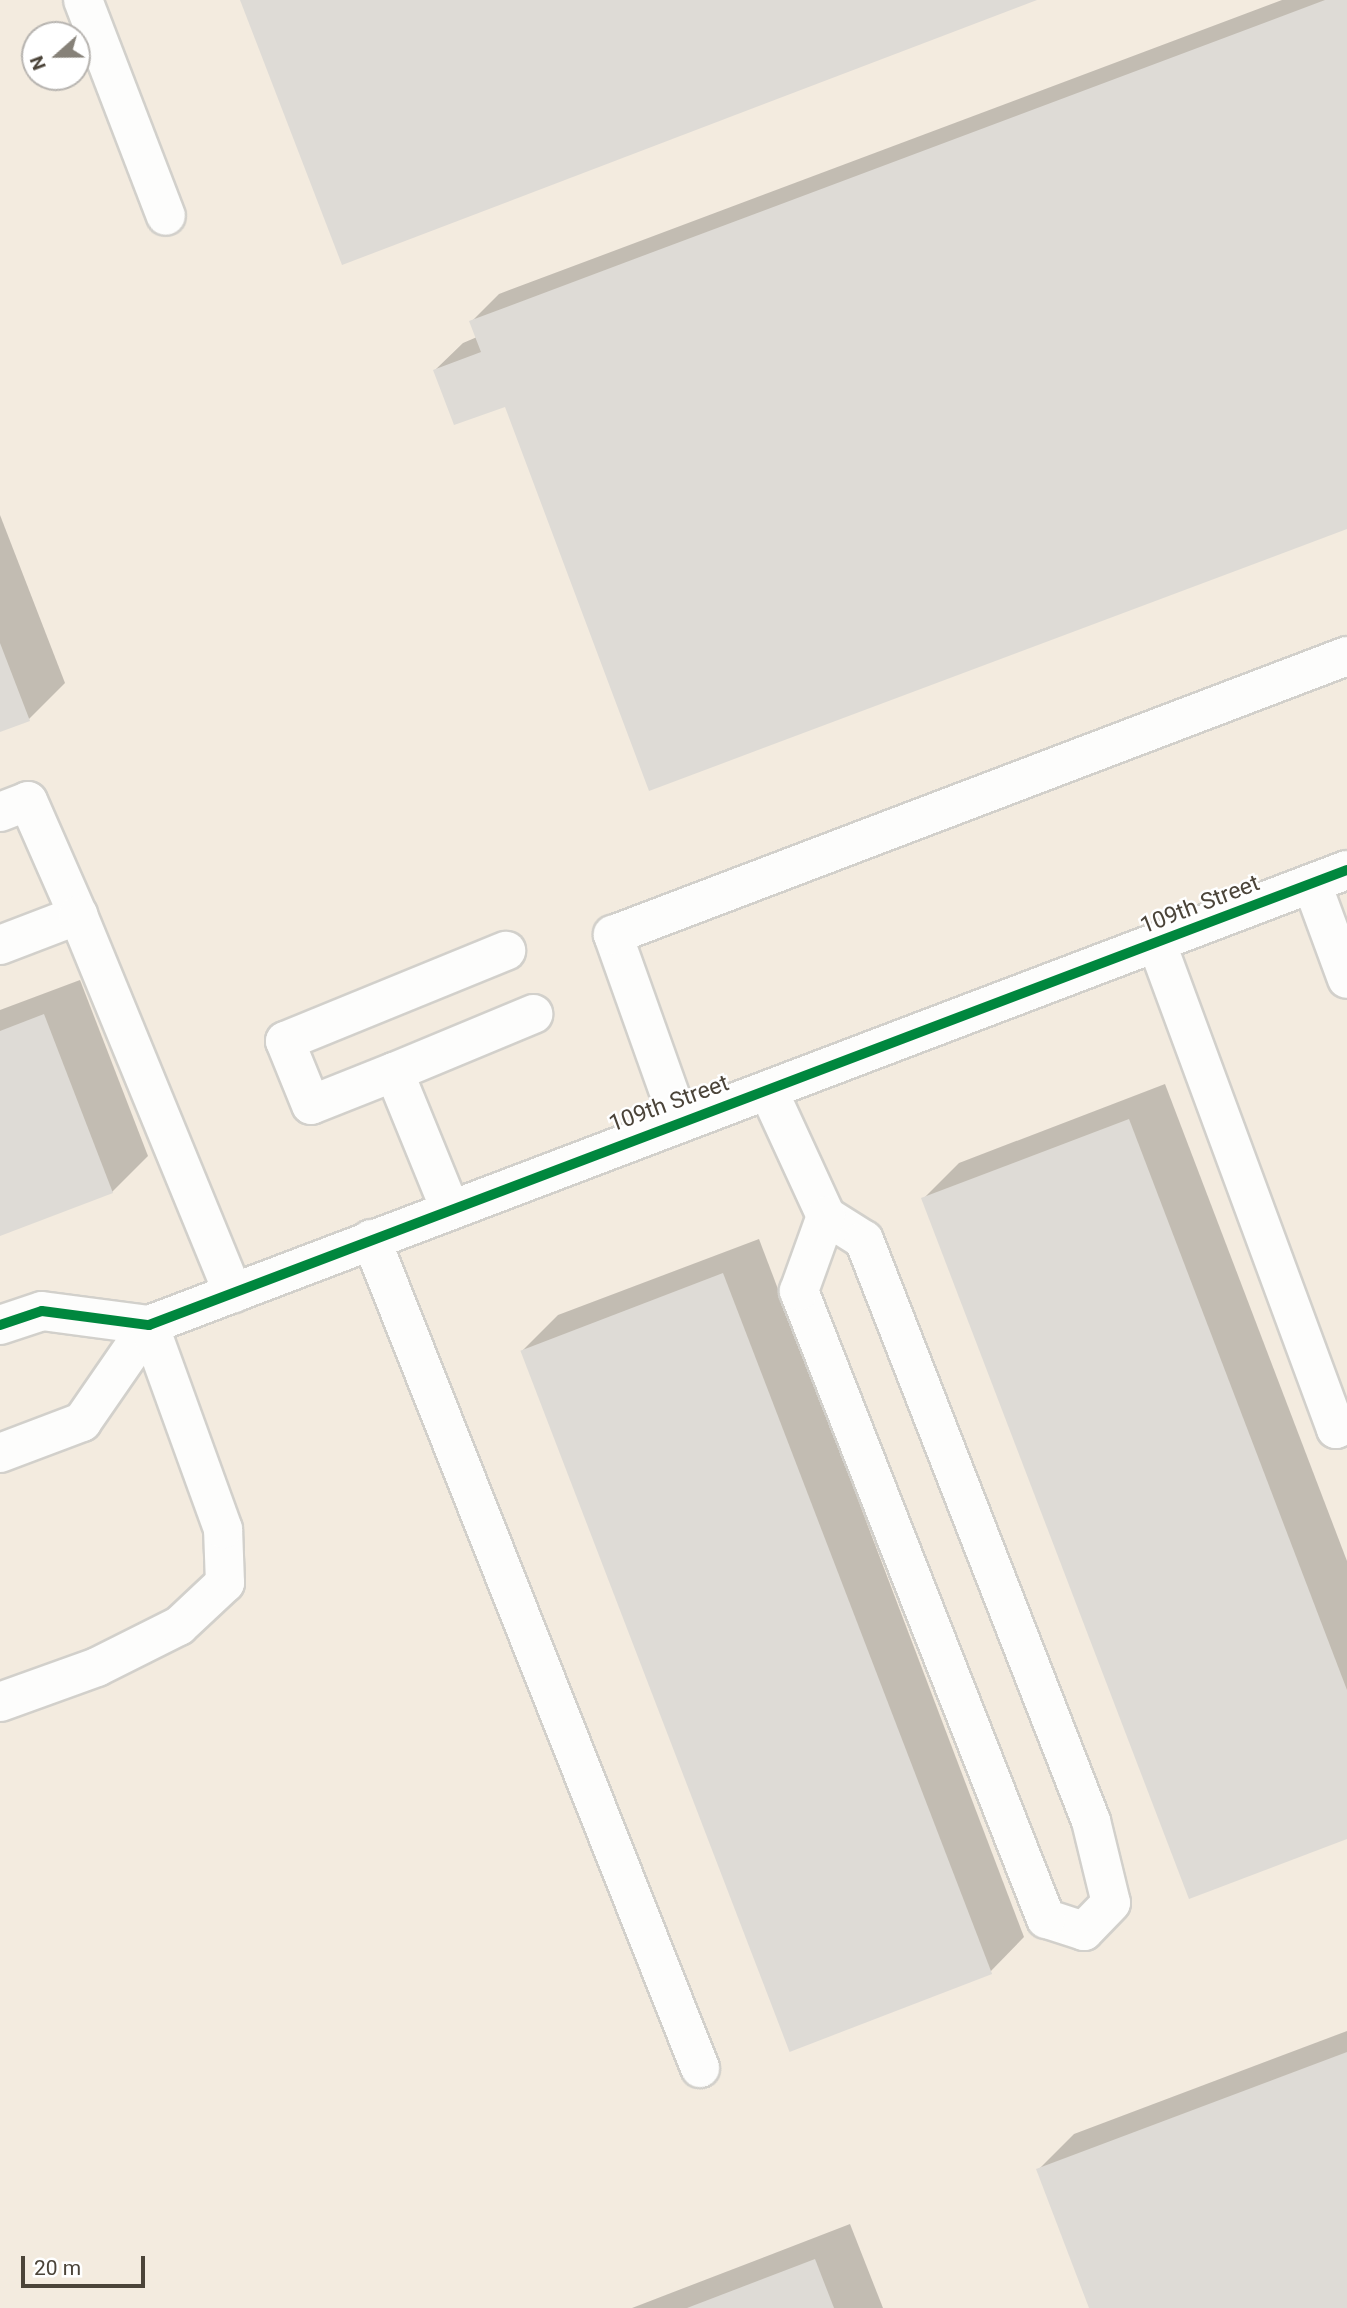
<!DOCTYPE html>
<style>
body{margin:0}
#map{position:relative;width:1347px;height:2308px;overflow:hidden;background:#f4f2ee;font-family:Roboto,sans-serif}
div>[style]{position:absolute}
.commercial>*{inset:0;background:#f3ebdf}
.shadow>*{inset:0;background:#0003}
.building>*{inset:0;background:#dedbd6;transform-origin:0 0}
.roads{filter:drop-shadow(2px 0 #d2d0cb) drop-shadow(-2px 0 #d2d0cb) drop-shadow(0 2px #d2d0cb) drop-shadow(0 -2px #d2d0cb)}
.minor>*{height:38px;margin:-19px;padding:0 19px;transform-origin:19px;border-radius:19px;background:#fdfdfc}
.cycleway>*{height:10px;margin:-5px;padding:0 5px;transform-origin:5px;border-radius:5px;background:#00873e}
span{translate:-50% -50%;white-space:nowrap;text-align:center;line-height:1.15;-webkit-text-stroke:5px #fff;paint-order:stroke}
.street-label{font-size:23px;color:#4b4439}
.north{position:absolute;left:21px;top:21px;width:70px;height:70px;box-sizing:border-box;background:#fff;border:2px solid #b7b4b0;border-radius:50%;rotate:249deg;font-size:19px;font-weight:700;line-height:28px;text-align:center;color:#4b4439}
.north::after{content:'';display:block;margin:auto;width:24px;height:32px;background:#868178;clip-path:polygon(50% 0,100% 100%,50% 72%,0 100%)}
.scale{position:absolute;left:21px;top:2256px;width:124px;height:32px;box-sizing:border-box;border:4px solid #4b4439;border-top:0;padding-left:9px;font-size:21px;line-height:24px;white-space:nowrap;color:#4b4439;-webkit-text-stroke:5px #fff;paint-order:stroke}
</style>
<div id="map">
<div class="commercial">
<i style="clip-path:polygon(evenodd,0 0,1347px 0,1347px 2308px,0 2308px,0 0,35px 35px,77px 35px,77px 77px,35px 77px,35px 35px)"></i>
</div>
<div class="shadow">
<i style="clip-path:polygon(1282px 0,1347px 0,1347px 527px,506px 404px,435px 370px,463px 343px,477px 337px,471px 322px,499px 294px)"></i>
<i style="clip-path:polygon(0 515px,65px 683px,29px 719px,0 730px)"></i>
<i style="clip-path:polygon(80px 980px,148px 1156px,112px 1192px,0 1235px,0 1010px)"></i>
<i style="clip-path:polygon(1165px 1084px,1347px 1561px,1347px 1837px,923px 1199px,959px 1163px)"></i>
<i style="clip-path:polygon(759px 1239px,1024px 1937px,989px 1973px,522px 1351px,558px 1315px)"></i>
<i style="clip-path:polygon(1347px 2031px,1347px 2308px,1091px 2308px,1038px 2170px,1074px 2134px)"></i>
<i style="clip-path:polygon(850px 2224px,883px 2308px,632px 2308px)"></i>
</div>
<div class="building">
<i style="clip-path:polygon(240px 0,1037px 0,342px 265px)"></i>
<i style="clip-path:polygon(1325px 0,1347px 0,1347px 529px,649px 791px,505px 407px,454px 425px,433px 370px,481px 352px,469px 321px)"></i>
<i style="clip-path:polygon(0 643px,30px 721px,0 732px)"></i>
<i style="clip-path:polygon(44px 1014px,113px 1193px,0 1236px,0 1031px)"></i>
<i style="clip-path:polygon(1129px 1119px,1347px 1690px,1347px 1839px,1189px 1899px,921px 1198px)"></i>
<i style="left:723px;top:1273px;width:751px;height:217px;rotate:69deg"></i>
<i style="clip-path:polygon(1347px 2052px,1347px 2308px,1089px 2308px,1036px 2169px)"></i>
<i style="clip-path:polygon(815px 2259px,834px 2308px,687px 2308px)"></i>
</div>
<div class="roads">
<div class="minor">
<i style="left:83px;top:0;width:231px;rotate:69deg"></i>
<i style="left:0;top:812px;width:30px;rotate:-21deg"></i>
<i style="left:28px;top:801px;width:124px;rotate:66.3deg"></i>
<i style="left:1312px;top:884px;width:101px;rotate:69.8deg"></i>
<i style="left:1157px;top:944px;width:517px;rotate:69.74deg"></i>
<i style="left:1336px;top:1429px;width:12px;rotate:-24deg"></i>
<i style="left:0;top:945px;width:84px;rotate:-21deg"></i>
<i style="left:78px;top:915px;width:409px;rotate:67.7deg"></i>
<i style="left:394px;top:1072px;width:151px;rotate:-22.6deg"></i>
<i style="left:768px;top:1090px;width:139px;rotate:65.3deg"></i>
<i style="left:826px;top:1216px;width:45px;rotate:32.3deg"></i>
<i style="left:864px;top:1240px;width:624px;rotate:68.66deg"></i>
<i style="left:1091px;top:1821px;width:84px;rotate:76.3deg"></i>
<i style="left:1111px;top:1903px;width:39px;rotate:134deg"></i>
<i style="left:1084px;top:1931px;width:40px;rotate:-162deg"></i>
<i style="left:1046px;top:1919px;width:675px;rotate:-111.47deg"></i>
<i style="left:799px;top:1291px;width:80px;rotate:-70.2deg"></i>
<i style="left:680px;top:1123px;width:200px;rotate:-109.6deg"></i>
<i style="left:613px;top:935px;width:785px;rotate:-20.81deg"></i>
<i style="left:450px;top:1209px;width:148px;rotate:-112.2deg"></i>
<i style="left:394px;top:1072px;width:89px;rotate:158.3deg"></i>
<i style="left:311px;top:1105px;width:69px;rotate:-112.1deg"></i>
<i style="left:285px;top:1041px;width:239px;rotate:-22.2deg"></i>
<i style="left:371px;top:1239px;width:892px;rotate:68.35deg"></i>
<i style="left:0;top:1325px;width:44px;rotate:-18.4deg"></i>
<i style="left:42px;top:1311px;width:108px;rotate:7.5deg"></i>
<i style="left:149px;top:1325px;width:1281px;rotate:-20.8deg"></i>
<i style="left:0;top:1453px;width:88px;rotate:-20.7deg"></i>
<i style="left:82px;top:1422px;width:118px;rotate:-55.4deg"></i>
<i style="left:0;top:1702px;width:103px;rotate:-19.8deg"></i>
<i style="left:97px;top:1667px;width:92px;rotate:-26.6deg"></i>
<i style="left:179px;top:1626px;width:63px;rotate:-43.1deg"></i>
<i style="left:225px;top:1583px;width:54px;rotate:-92.1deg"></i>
<i style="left:223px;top:1529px;width:217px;rotate:-109.9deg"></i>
</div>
</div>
<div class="cycleway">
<i style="left:0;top:1325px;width:44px;rotate:-18.4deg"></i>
<i style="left:42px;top:1311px;width:108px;rotate:7.5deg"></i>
<i style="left:149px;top:1325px;width:1281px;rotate:-20.8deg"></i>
</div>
<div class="street-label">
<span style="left:1200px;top:905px;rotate:-21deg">109th Street</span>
<span style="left:669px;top:1104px;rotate:-20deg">109th Street</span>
</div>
<div class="north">N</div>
<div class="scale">20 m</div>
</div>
